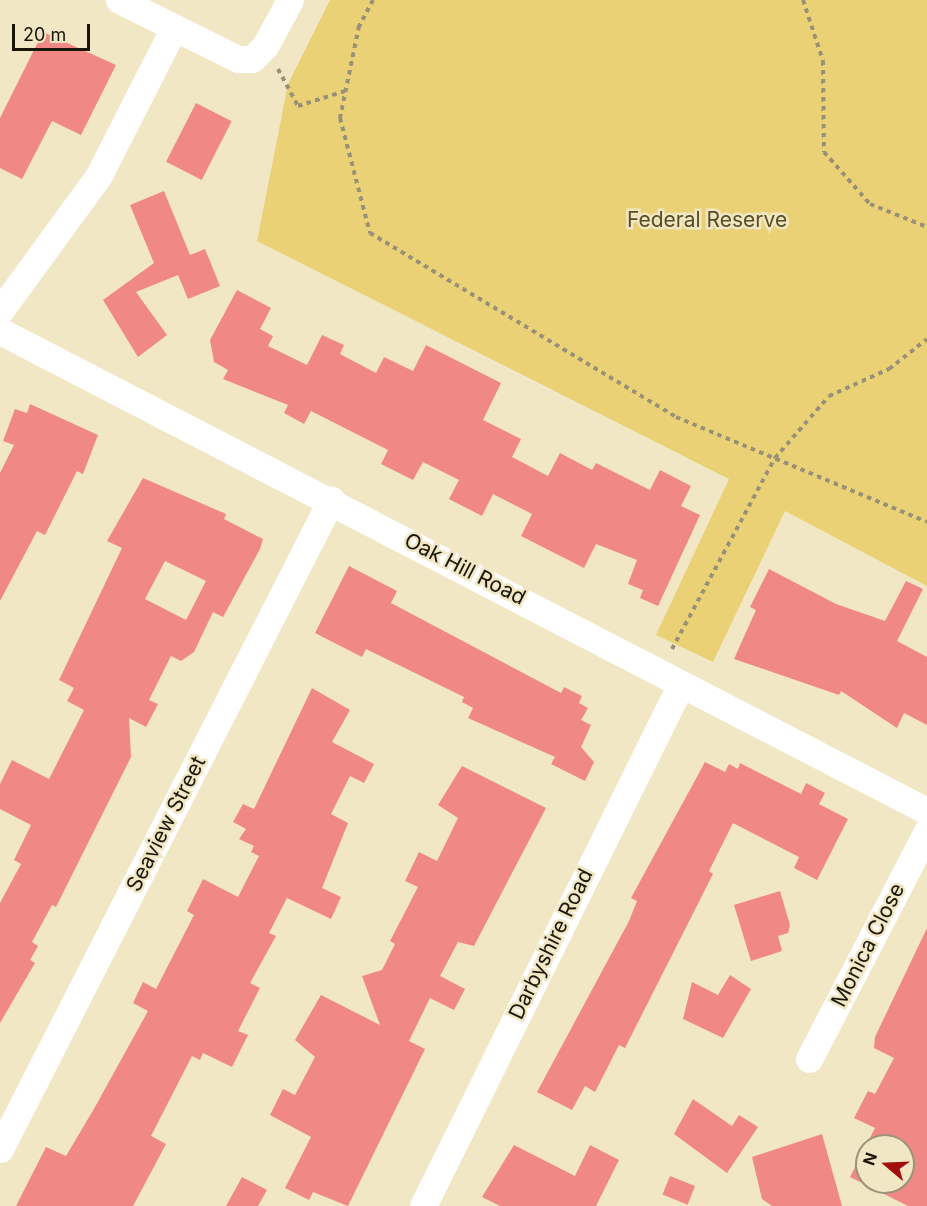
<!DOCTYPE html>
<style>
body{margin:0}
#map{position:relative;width:927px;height:1206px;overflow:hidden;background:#f1e7c5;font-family:Inter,sans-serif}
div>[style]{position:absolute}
.green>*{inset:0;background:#ebd175}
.building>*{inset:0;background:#f08986;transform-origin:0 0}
.path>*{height:4px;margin-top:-2px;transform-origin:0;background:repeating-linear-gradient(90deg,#989178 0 4.5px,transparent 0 9px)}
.minor>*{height:27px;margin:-13.5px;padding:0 13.5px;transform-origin:13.5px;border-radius:13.5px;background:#fff}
span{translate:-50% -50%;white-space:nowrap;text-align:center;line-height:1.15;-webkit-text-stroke:5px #f1e7c5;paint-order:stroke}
.park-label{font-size:21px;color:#594d22}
.street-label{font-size:21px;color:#191609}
.north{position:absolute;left:855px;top:1134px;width:60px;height:60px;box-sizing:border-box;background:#f1e7c5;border:2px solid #9b937a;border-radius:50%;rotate:289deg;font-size:16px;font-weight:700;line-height:24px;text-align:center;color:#191609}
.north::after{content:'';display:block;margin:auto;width:21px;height:27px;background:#a40e0e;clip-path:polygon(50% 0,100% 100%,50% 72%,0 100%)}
.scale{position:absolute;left:12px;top:24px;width:78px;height:27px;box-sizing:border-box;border:3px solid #191609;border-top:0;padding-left:8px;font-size:18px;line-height:21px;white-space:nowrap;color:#191609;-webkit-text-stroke:4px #f1e7c5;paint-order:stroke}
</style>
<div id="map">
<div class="green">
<i style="clip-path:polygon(330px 0,927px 0,927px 586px,785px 511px,713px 662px,656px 635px,729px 479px,257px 241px,288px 84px)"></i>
</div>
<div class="building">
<i style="clip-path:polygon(43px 32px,116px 65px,81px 135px,52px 121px,22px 179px,0 168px,0 118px)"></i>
<i style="left:196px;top:103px;width:40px;height:66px;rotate:27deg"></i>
<i style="clip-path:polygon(164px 191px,190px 255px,205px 249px,220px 286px,188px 299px,178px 275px,136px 292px,167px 335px,138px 357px,103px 300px,154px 263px,130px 205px)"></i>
<i style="clip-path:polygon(237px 290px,271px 308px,260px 329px,273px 336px,268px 346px,307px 365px,322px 335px,344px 345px,340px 354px,376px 373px,384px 357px,413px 371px,426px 345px,501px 383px,483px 420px,521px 439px,512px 457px,548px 476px,560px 453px,592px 470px,596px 463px,650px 490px,660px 470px,691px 486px,681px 506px,700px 515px,658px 606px,640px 598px,643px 590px,628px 584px,637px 560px,596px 544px,584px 568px,521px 536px,532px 514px,493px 494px,482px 516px,449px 499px,459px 480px,423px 462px,413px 480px,381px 464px,388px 450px,311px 411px,304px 424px,284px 413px,288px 405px,223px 379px,228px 370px,214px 362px,210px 340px)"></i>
<i style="clip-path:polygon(30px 404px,98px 435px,83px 474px,77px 471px,45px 535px,37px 531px,0 601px,0 473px,14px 445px,3px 441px,15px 409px,27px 413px)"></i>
<i style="clip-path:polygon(evenodd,143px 478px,226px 514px,224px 519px,263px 539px,260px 549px,223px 617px,213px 612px,194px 652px,181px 661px,171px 656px,149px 700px,158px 704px,146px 727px,129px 718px,131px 757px,56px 907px,52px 905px,32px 942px,38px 946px,30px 960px,35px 963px,0 1023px,0 903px,21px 864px,14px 860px,31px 825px,0 809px,0 784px,12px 760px,49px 779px,84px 710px,67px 701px,74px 688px,59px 680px,122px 548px,107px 541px,143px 478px,165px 561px,206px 581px,186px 620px,145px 599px,165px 561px)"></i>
<i style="clip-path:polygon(349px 566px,397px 591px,391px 603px,561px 693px,564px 687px,582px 696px,579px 703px,588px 708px,581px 720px,591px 725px,581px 747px,594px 762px,585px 781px,551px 764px,555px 757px,468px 718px,473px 708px,462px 702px,464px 697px,366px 649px,362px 657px,315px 633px)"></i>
<i style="clip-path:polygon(769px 569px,836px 604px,885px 621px,906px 581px,923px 589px,897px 641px,927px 657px,927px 725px,904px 713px,897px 728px,841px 691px,839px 695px,734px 659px,756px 610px,750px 607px)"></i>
<i style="clip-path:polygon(312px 688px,350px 710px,332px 742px,374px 764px,364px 783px,350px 776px,331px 814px,348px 823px,322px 888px,341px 897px,331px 919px,287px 898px,269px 933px,276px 936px,250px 983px,260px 988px,238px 1031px,248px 1035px,232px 1067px,203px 1053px,200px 1060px,192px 1056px,151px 1136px,166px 1144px,133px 1206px,16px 1206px,46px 1147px,66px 1156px,95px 1107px,148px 1011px,133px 1003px,143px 982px,156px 989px,194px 915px,187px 911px,203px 879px,238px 897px,259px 856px,251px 852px,254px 846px,239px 839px,246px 829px,233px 822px,243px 804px,254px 809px)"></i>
<i style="clip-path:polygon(705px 762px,725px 772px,729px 764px,738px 769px,740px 763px,801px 794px,806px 783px,825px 793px,819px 804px,848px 819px,817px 880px,794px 868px,799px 857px,733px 823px,709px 871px,713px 874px,625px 1048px,619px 1045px,595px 1092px,585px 1086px,572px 1110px,537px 1092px,629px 921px,637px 901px,631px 898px)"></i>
<i style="clip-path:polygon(462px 766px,546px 808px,474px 946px,458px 942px,440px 976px,465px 989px,454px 1010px,430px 998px,409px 1041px,425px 1049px,348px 1206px,313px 1192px,309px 1200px,285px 1188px,311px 1137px,270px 1115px,283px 1089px,295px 1095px,315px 1057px,295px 1040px,321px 995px,380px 1025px,362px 976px,382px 970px,395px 944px,390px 941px,418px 887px,405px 881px,419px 852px,437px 861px,458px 818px,438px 805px)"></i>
<i style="clip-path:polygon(780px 891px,790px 925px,788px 933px,778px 936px,782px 951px,751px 961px,734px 905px)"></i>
<i style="clip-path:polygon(evenodd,927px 928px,927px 1206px,908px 1206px,850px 1177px,875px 1128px,854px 1118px,868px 1091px,875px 1094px,894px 1058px,874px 1048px,875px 1037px,927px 928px,867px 1146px,903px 1146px,903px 1182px,867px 1182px,867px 1146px)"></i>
<i style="clip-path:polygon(730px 975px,751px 989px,723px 1038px,683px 1019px,692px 982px,718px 995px)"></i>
<i style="clip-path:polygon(693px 1099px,732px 1126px,739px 1115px,758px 1127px,727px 1173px,674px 1134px)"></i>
<i style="clip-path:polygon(822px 1134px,842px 1206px,772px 1206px,762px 1199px,752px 1157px)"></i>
<i style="clip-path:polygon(514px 1145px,575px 1176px,590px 1145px,619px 1160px,596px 1206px,500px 1206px,482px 1197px)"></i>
<i style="left:670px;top:1176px;width:27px;height:20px;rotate:22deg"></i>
<i style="clip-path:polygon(242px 1177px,267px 1190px,258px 1206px,226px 1206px)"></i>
</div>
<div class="path">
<i style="left:373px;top:0;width:30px;rotate:118deg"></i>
<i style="left:359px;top:26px;width:94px;rotate:101.7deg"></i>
<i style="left:340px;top:118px;width:119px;rotate:75.4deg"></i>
<i style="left:370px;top:233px;width:357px;rotate:31deg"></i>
<i style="left:676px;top:417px;width:272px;rotate:22.7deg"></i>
<i style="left:803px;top:0;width:64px;rotate:71.8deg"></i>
<i style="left:823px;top:61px;width:91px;rotate:89.4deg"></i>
<i style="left:824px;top:152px;width:69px;rotate:48.5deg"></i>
<i style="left:870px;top:204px;width:61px;rotate:22deg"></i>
<i style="left:278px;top:69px;width:42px;rotate:61.6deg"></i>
<i style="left:298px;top:106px;width:49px;rotate:-17.7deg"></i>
<i style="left:672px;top:649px;width:217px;rotate:-61.7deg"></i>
<i style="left:775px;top:458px;width:82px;rotate:-48.9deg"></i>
<i style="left:829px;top:396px;width:66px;rotate:-24.2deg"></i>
<i style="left:889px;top:369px;width:48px;rotate:-38.3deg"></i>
</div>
<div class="minor">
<i style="left:119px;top:0;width:133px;rotate:26.4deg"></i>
<i style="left:238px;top:59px;width:14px"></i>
<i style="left:252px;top:59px;width:18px;rotate:-45deg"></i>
<i style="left:265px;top:46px;width:52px;rotate:-61.5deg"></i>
<i style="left:0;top:311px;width:168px;rotate:-53.9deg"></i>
<i style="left:99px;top:175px;width:165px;rotate:-63deg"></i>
<i style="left:0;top:331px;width:1044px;rotate:27.38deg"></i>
<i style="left:809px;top:1059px;width:257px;rotate:-62.6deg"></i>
<i style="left:0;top:1149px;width:729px;rotate:-62.98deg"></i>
<i style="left:423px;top:1206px;width:582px;rotate:-63.7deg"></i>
</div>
<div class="park-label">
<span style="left:707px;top:220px">Federal Reserve</span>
</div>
<div class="street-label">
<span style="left:465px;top:569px;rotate:27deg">Oak Hill Road</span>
<span style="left:166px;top:824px;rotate:-63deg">Seaview Street</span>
<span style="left:551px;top:944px;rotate:-64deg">Darbyshire Road</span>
<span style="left:868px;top:945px;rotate:-63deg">Monica Close</span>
</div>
<div class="north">N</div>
<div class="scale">20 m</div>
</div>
